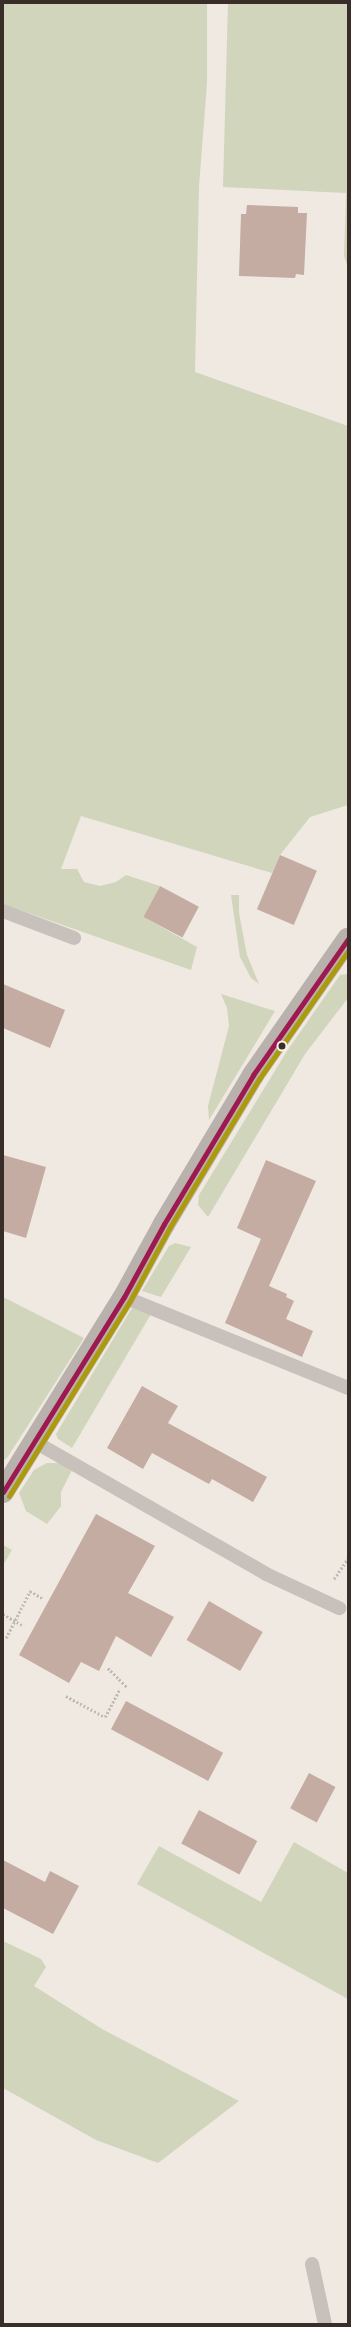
<!DOCTYPE html>
<style>
body{margin:0}
#map{position:relative;width:351px;height:2327px;overflow:hidden;background:#efe9e2;font-family:Helvetica,sans-serif}
div>[style]{position:absolute}
.green>*{inset:0;background:#d0d5bb}
.building>*{inset:0;background:#c4aca2;transform-origin:0 0}
.path>*{height:2.5px;margin-top:-1.25px;transform-origin:0;background:repeating-linear-gradient(90deg,#c1b9b3 0 2px,transparent 0 4px)}
.lane>*{height:14px;margin:-7px;padding:0 7px;transform-origin:7px;border-radius:7px;background:#c8c1bb}
.secondary>*{height:22px;margin:-11px;padding:0 11px;transform-origin:11px;border-radius:11px;background:#b9b1ab}
.bus-1>*{height:5px;margin:-2.5px;padding:0 2.5px;transform-origin:2.5px;border-radius:2.5px;background:#9d194f}
.bus-2>*{height:5px;margin:-2.5px;padding:0 2.5px;transform-origin:2.5px;border-radius:2.5px;background:#ac9a0d}
.dots>*{width:11px;height:11px;translate:-50% -50%;box-sizing:border-box;border:2px solid #fbf3ea;border-radius:50%}
span{translate:-50% -50%;white-space:nowrap;text-align:center;line-height:1.15;-webkit-text-stroke:3px #fbf3ea;paint-order:stroke}
.frame{position:absolute;inset:0;border:4px solid #392d28;pointer-events:none}
</style>
<div id="map">
<div class="green">
<i style="clip-path:polygon(3px 3px,207px 3px,207px 83px,199px 186px,195px 372px,348px 426px,348px 805px,310px 817px,280px 855px,272px 873px,81px 816px,61px 869px,77px 869px,84px 882px,100px 886px,116px 882px,126px 875px,160px 886px,144px 917px,197px 947px,191px 970px,3px 904px)"></i>
<i style="clip-path:polygon(228px 3px,348px 3px,348px 268px,344px 256px,346px 193px,223px 187px)"></i>
<i style="clip-path:polygon(231px 895px,239px 895px,239px 913px,247px 955px,259px 984px,251px 978px,240px 957px)"></i>
<i style="clip-path:polygon(348px 974px,348px 998px,305px 1054px,208px 1217px,198px 1205px,199px 1195px,287px 1051px,340px 975px)"></i>
<i style="clip-path:polygon(221px 994px,275px 1011px,209px 1120px,208px 1106px,229px 1026px,227px 1008px)"></i>
<i style="clip-path:polygon(175px 1243px,191px 1247px,161px 1297px,142px 1291px,169px 1246px)"></i>
<i style="clip-path:polygon(3px 1297px,84px 1338px,7px 1458px,3px 1460px)"></i>
<i style="clip-path:polygon(132px 1308px,151px 1314px,72px 1448px,58px 1439px,56px 1434px)"></i>
<i style="clip-path:polygon(47px 1463px,58px 1463px,72px 1470px,61px 1492px,61px 1506px,47px 1524px,26px 1511px,19px 1493px,34px 1470px)"></i>
<i style="clip-path:polygon(3px 1545px,12px 1550px,3px 1565px)"></i>
<i style="clip-path:polygon(294px 1842px,348px 1873px,348px 1999px,137px 1884px,159px 1846px,261px 1902px)"></i>
<i style="clip-path:polygon(3px 1941px,41px 1959px,46px 1967px,34px 1986px,102px 2029px,239px 2101px,158px 2163px,96px 2140px,3px 2088px)"></i>
</div>
<div class="building">
<i style="clip-path:polygon(247px 205px,298px 207px,298px 213px,307px 213px,304px 275px,296px 274px,295px 278px,239px 276px,241px 214px,246px 214px)"></i>
<i style="left:280px;top:855px;width:40px;height:59px;rotate:23deg"></i>
<i style="left:160px;top:886px;width:44px;height:35px;rotate:28deg"></i>
<i style="clip-path:polygon(3px 984px,65px 1010px,50px 1048px,3px 1028px)"></i>
<i style="clip-path:polygon(3px 1155px,46px 1167px,26px 1238px,3px 1231px)"></i>
<i style="clip-path:polygon(266px 1160px,316px 1181px,269px 1286px,287px 1294px,286px 1297px,294px 1301px,286px 1319px,313px 1331px,302px 1357px,225px 1323px,261px 1239px,237px 1228px)"></i>
<i style="clip-path:polygon(142px 1386px,178px 1406px,168px 1423px,267px 1477px,253px 1502px,212px 1479px,209px 1484px,152px 1453px,143px 1469px,107px 1448px)"></i>
<i style="clip-path:polygon(96px 1514px,155px 1546px,128px 1593px,174px 1617px,151px 1657px,116px 1636px,99px 1671px,81px 1662px,69px 1683px,19px 1655px)"></i>
<i style="left:209px;top:1601px;width:62px;height:45px;rotate:30deg"></i>
<i style="left:126px;top:1701px;width:110px;height:32px;rotate:28deg"></i>
<i style="left:309px;top:1773px;width:30px;height:40px;rotate:28deg"></i>
<i style="left:199px;top:1810px;width:66px;height:38px;rotate:28deg"></i>
<i style="clip-path:polygon(3px 1860px,45px 1882px,50px 1871px,79px 1886px,53px 1934px,3px 1908px)"></i>
</div>
<div class="path">
<i style="left:334px;top:1579px;width:25px;rotate:-56deg"></i>
<i style="left:3px;top:1614px;width:24px;rotate:30deg"></i>
<i style="left:6px;top:1638px;width:53px;rotate:-62.9deg"></i>
<i style="left:30px;top:1591px;width:14px;rotate:30deg"></i>
<i style="left:108px;top:1668px;width:27px;rotate:45deg"></i>
<i style="left:66px;top:1696px;width:44px;rotate:28.3deg"></i>
<i style="left:105px;top:1717px;width:32px;rotate:-62deg"></i>
</div>
<div class="lane">
<i style="left:3px;top:911px;width:76px;rotate:20.8deg"></i>
<i style="left:124px;top:1297px;width:242px;rotate:22.1deg"></i>
<i style="left:35px;top:1442px;width:266px;rotate:29.7deg"></i>
<i style="left:266px;top:1574px;width:81px;rotate:25deg"></i>
<i style="left:312px;top:2264px;width:61px;rotate:77.8deg"></i>
</div>
<div class="secondary">
<i style="left:3px;top:1492px;width:229px;rotate:-58.2deg"></i>
<i style="left:124px;top:1297px;width:83px;rotate:-61.3deg"></i>
<i style="left:164px;top:1224px;width:174px;rotate:-59.1deg"></i>
<i style="left:253px;top:1075px;width:166px;rotate:-55.1deg"></i>
</div>
<div class="bus-1">
<i style="left:3px;top:1492px;width:229px;rotate:-58.2deg"></i>
<i style="left:124px;top:1297px;width:83px;rotate:-61.3deg"></i>
<i style="left:164px;top:1224px;width:174px;rotate:-59.1deg"></i>
<i style="left:253px;top:1075px;width:166px;rotate:-55.1deg"></i>
</div>
<div class="bus-2">
<i style="left:9px;top:1496px;width:229px;rotate:-58.2deg"></i>
<i style="left:130px;top:1301px;width:84px;rotate:-61.6deg"></i>
<i style="left:170px;top:1227px;width:173px;rotate:-59deg"></i>
<i style="left:259px;top:1079px;width:156px;rotate:-55.2deg"></i>
</div>
<div class="dots">
<i style="left:282px;top:1046px;background:#392d28"></i>
</div>
<div class="frame"></div>
</div>
